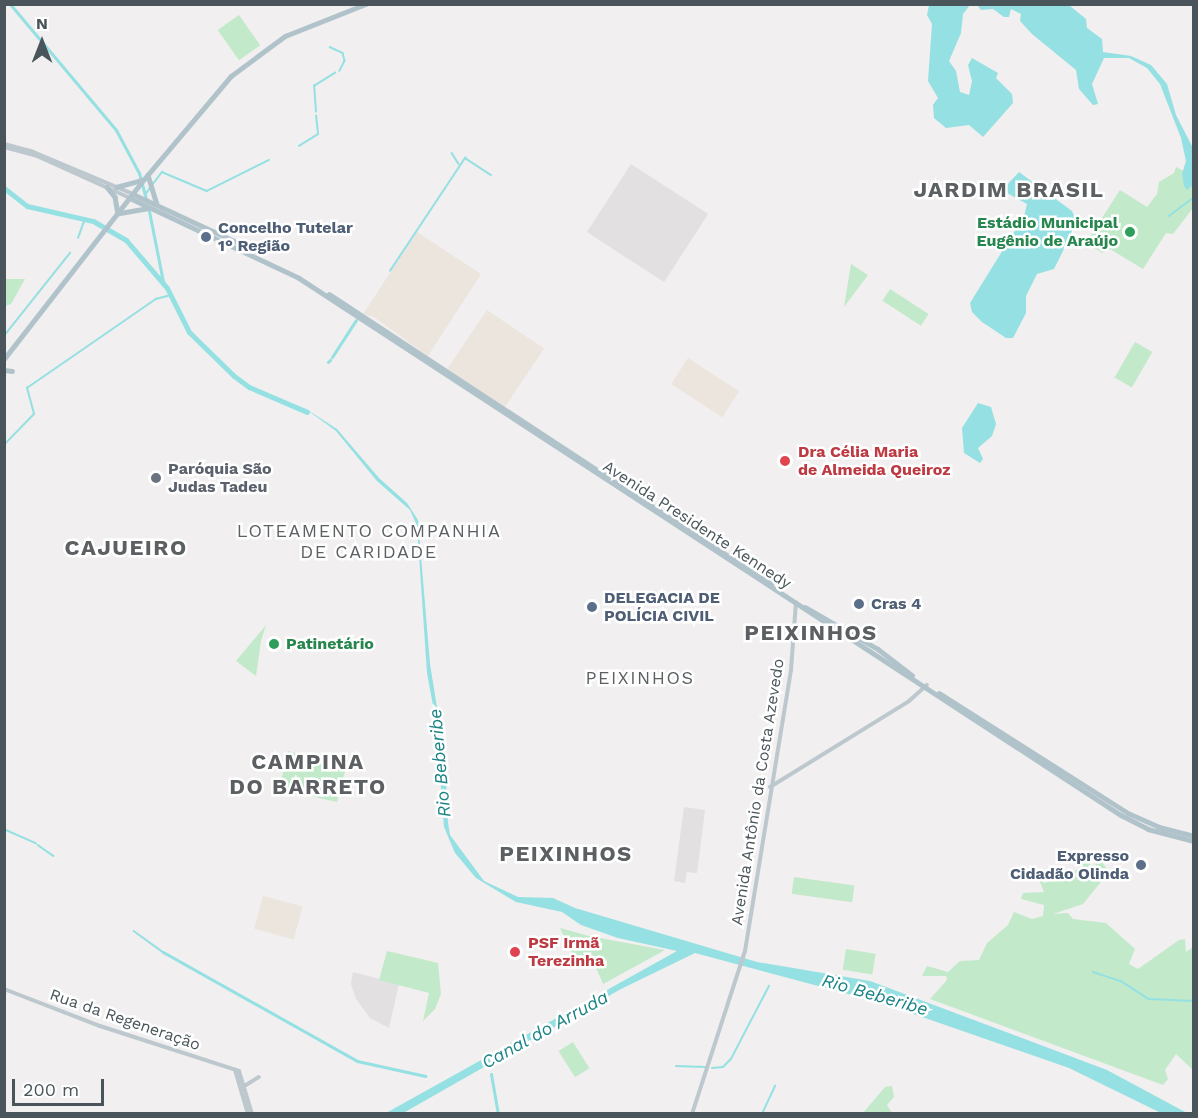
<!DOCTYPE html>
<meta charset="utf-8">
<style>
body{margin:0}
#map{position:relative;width:1198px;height:1118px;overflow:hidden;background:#f1efef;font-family:"Work Sans",sans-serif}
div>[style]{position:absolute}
.commercial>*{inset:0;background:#ece5de;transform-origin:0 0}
.education>*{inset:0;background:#e2e0e1;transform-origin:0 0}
.green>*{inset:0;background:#c2eaca;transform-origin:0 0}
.water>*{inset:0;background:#94e0e2}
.stream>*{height:1.5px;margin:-0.75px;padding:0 0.75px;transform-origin:0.75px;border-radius:0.75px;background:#94e0e2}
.canal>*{height:3px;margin:-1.5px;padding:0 1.5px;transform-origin:1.5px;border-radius:1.5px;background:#94e0e2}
.river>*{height:5px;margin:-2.5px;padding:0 2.5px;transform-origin:2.5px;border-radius:2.5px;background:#94e0e2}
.secondary>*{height:4px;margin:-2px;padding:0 2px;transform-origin:2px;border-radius:2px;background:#bdc8ce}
.primary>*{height:4.5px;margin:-2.25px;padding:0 2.25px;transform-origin:2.25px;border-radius:2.25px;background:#b1c3ca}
.dots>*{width:16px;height:16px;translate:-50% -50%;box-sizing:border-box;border:3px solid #fff;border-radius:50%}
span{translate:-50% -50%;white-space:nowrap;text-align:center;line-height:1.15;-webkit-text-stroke:5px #fff;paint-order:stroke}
.leisure-label{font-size:16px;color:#27864d;font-weight:700}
.right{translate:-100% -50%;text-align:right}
.left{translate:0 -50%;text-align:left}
.service-label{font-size:16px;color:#4e5e75;font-weight:700}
.health-label{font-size:16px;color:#be3a42;font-weight:700}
.worship-label{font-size:16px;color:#5b616d;font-weight:700}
.street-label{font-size:16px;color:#49555a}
.neighbourhood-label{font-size:18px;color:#5c6063;letter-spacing:1.5px}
.water-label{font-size:18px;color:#1a8385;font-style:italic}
.district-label{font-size:22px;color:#5c6063;font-weight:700;letter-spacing:1.5px}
.frame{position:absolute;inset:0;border:6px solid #49555a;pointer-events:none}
.north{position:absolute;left:12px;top:12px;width:60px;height:60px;-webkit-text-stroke:4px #fff;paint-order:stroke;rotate:0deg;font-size:16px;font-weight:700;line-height:24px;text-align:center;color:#49555a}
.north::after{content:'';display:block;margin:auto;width:21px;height:27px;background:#49555a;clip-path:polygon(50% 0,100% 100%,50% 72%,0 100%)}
.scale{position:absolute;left:12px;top:1079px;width:92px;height:27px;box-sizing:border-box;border:3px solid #49555a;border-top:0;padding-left:8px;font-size:18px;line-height:21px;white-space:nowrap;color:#49555a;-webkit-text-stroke:4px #fff;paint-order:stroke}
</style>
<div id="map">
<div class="commercial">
<i style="clip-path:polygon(417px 232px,481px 274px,428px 356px,374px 317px,363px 314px)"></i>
<i style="left:487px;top:310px;width:69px;height:71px;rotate:34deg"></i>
<i style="left:688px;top:358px;width:61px;height:31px;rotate:33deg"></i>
<i style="left:263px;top:896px;width:41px;height:34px;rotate:15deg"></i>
</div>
<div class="education">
<i style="left:631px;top:164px;width:92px;height:81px;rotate:33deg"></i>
<i style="clip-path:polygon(684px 807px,705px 810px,697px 873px,687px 872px,685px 883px,674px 881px)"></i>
<i style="clip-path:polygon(353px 972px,399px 984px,389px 1028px,370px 1018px,356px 999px,351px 984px)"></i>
</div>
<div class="green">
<i style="left:239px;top:15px;width:37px;height:26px;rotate:55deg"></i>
<i style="clip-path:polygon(1176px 167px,1184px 171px,1184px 186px,1187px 189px,1193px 185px,1193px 208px,1173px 234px,1166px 233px,1143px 269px,1110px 249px,1102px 253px,1090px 245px,1089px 238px,1120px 190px,1147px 207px,1157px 194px,1159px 182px,1174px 173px)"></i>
<i style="clip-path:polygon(851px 264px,868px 275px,844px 307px)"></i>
<i style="clip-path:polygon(5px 279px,25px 279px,11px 304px,5px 306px)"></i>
<i style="left:890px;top:289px;width:46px;height:14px;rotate:33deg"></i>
<i style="left:1135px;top:342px;width:20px;height:41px;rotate:30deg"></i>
<i style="clip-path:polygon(266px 625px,261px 641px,256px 676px,236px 661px)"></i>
<i style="clip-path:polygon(288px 751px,330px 762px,333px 752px,348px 760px,337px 802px,279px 789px)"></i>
<i style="clip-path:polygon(1085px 851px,1091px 866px,1102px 862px,1109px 872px,1083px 904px,1053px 914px,1068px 913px,1073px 919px,1106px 923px,1135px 949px,1129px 964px,1138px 969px,1179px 940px,1185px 939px,1186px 952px,1193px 947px,1193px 1070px,1176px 1054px,1165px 1070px,1168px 1079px,1163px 1085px,930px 999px,947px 980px,946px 976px,922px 976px,927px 966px,948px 972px,960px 961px,979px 960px,987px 943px,1008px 925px,1014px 912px,1032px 919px,1043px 916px,1044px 905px,1021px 899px,1023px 893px,1044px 892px,1037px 875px,1044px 883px,1050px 881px,1057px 870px,1066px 874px,1079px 869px,1078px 856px)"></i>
<i style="left:794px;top:877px;width:61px;height:17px;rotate:8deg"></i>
<i style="clip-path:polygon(560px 928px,589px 936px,665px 950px,603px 984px,592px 958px,579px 955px,574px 958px)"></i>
<i style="left:846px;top:949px;width:30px;height:21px;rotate:9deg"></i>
<i style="clip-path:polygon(387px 951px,438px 963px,441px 994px,435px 1009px,423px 1021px,429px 993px,379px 980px)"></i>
<i style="left:573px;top:1042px;width:31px;height:17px;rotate:58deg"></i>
<i style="clip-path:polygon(892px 1086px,894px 1097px,887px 1105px,892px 1113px,863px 1113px,885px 1087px)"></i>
</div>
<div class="water">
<i style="clip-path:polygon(929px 5px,970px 5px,963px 14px,961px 33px,949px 61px,956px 71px,960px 92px,969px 95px,972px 81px,968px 65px,972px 58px,998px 73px,996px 78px,1012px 94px,1013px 103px,983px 137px,969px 125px,946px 128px,934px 118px,933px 105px,938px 98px,928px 81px,932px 24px,927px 15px)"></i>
<i style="clip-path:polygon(977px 5px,1069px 5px,1086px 19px,1087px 28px,1102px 39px,1103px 52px,1131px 56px,1151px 65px,1167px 84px,1176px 115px,1193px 148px,1193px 185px,1187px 190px,1184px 186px,1182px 174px,1186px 161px,1181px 138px,1160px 84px,1147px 68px,1129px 58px,1104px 58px,1092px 84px,1098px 104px,1093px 105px,1079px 89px,1076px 70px,1032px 34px,1020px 21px,1021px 14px,1011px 9px,1009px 17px,1004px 17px,993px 9px,981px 10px)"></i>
<i style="clip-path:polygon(1019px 172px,1072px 211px,1077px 223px,1054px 269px,1037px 274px,1026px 296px,1026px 313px,1013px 338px,1006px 338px,982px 322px,972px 312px,970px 303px,1024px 216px,1027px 204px,1007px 193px,1007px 185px)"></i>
<i style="clip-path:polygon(978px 403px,991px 407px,996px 424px,992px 436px,978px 448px,983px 459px,980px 463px,964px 453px,962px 428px)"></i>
<i style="clip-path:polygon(303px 407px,337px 429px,379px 478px,407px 503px,418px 520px,430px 664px,445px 757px,448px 823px,450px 835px,484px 881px,518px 897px,553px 898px,575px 908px,757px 962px,870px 981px,1107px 1070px,1187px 1113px,1161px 1113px,1069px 1068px,882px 1003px,695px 953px,621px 989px,405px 1112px,386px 1113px,677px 951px,618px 938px,581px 925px,562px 912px,516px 902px,476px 878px,455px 853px,444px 827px,436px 722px,427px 673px,417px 526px,410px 510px,377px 481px,336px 431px)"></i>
</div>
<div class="stream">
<i style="left:330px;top:47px;width:14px;rotate:25deg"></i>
<i style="left:343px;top:53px;width:8px;rotate:76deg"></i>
<i style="left:345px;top:61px;width:11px;rotate:117deg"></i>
<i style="left:316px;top:112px;width:26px;rotate:-94deg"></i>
<i style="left:314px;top:86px;width:25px;rotate:-32deg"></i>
<i style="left:299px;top:146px;width:22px;rotate:-32deg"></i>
<i style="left:318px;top:134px;width:18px;rotate:-96deg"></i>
<i style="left:452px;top:153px;width:13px;rotate:58deg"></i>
<i style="left:153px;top:184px;width:15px;rotate:-53deg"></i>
<i style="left:162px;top:172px;width:49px;rotate:22.9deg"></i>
<i style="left:207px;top:191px;width:69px;rotate:-26.6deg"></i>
<i style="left:145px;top:195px;width:9px;rotate:-54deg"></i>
<i style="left:1169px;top:216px;width:31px;rotate:-37deg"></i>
<i style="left:78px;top:238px;width:20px;rotate:-70deg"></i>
<i style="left:390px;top:271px;width:136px;rotate:-56.4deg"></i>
<i style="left:465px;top:158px;width:31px;rotate:33deg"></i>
<i style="left:4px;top:336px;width:106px;rotate:-51.5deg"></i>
<i style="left:4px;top:445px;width:43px;rotate:-45.9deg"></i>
<i style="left:34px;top:414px;width:27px;rotate:-105deg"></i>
<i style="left:27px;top:388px;width:157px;rotate:-34.6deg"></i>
<i style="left:156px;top:299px;width:16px;rotate:-15deg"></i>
<i style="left:4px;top:829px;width:35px;rotate:24deg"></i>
<i style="left:38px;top:845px;width:19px;rotate:35deg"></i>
<i style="left:134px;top:931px;width:36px;rotate:36deg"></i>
<i style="left:1093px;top:972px;width:29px;rotate:18deg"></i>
<i style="left:1121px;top:981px;width:33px;rotate:33deg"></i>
<i style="left:1149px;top:999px;width:45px;rotate:2.5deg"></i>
<i style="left:676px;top:1066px;width:29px;rotate:2deg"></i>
<i style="left:712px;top:1068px;width:11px;rotate:-5deg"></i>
<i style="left:723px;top:1067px;width:11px;rotate:-45deg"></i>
<i style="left:731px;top:1059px;width:82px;rotate:-62.5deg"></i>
<i style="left:762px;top:1114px;width:31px;rotate:-65deg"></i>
</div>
<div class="canal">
<i style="left:10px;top:4px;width:165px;rotate:49.9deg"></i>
<i style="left:116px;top:130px;width:49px;rotate:61.9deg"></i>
<i style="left:139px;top:173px;width:28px;rotate:75deg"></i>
<i style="left:148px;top:206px;width:77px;rotate:78.8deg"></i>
<i style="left:332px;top:357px;width:44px;rotate:-57deg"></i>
<i style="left:328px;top:362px;width:3px;rotate:-45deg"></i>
<i style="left:163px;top:952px;width:223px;rotate:29.3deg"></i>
<i style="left:357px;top:1061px;width:70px;rotate:12.4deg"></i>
<i style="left:491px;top:1074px;width:41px;rotate:80.1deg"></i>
</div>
<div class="river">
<i style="left:4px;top:188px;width:29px;rotate:38deg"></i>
<i style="left:27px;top:206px;width:68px;rotate:12.8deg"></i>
<i style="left:93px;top:221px;width:38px;rotate:30deg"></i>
<i style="left:126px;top:240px;width:63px;rotate:49.5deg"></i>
<i style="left:167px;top:288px;width:49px;rotate:63.4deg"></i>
<i style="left:189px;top:332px;width:63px;rotate:44.4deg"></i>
<i style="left:234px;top:376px;width:19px;rotate:36deg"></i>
<i style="left:249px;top:387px;width:63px;rotate:23.3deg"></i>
</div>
<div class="secondary">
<i style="left:4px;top:144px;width:28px;rotate:15deg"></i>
<i style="left:31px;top:151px;width:111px;rotate:22.9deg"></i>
<i style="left:4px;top:147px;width:34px;rotate:15deg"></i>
<i style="left:37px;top:156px;width:102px;rotate:24.3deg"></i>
<i style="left:770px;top:787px;width:163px;rotate:-31.7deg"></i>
<i style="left:909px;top:701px;width:24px;rotate:-42deg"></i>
<i style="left:4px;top:989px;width:103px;rotate:21.1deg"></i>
<i style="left:100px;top:1026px;width:146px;rotate:17.9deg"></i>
<i style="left:239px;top:1071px;width:45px;rotate:73.2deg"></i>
<i style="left:235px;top:1070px;width:46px;rotate:73.5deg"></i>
<i style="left:246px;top:1085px;width:15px;rotate:-32deg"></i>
<i style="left:692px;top:1114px;width:171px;rotate:-72deg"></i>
<i style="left:745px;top:951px;width:285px;rotate:-80.7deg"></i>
<i style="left:791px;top:670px;width:68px;rotate:-85.8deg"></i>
</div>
<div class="primary">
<i style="left:148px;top:175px;width:30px;rotate:73deg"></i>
<i style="left:107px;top:187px;width:13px;rotate:51deg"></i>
<i style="left:115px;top:197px;width:17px;rotate:80deg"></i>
<i style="left:116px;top:187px;width:27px;rotate:-15deg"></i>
<i style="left:133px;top:194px;width:140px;rotate:24.9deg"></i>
<i style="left:130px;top:198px;width:187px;rotate:25.3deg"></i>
<i style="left:299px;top:278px;width:982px;rotate:33.16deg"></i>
<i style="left:1121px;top:815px;width:30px;rotate:27deg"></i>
<i style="left:1148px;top:829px;width:48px;rotate:14.6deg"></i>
<i style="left:120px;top:213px;width:27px;rotate:-10deg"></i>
<i style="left:329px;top:294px;width:529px;rotate:33.27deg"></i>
<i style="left:4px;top:359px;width:222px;rotate:-52.1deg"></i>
<i style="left:140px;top:184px;width:141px;rotate:-49.9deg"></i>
<i style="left:231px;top:76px;width:67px;rotate:-36.5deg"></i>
<i style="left:285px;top:36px;width:87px;rotate:-21.6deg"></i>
<i style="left:4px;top:370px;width:8px;rotate:7deg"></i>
<i style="left:805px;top:607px;width:84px;rotate:29.9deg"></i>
<i style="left:878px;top:649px;width:43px;rotate:37.4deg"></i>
<i style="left:939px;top:693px;width:224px;rotate:32.4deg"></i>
<i style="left:1128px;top:813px;width:34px;rotate:24deg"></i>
<i style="left:1159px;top:827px;width:36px;rotate:14deg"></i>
</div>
<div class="dots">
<i style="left:1130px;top:232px;background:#2e9e5b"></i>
<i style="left:206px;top:237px;background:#5c6f8a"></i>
<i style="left:785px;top:461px;background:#e0444e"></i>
<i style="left:156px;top:478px;background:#6b7280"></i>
<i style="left:859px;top:604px;background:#5c6f8a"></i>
<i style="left:592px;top:607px;background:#5c6f8a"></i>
<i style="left:274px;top:644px;background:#2e9e5b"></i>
<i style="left:1141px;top:865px;background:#5c6f8a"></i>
<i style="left:515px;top:952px;background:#e0444e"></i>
</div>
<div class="leisure-label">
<span class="right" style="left:1118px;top:232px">Estádio Municipal<br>Eugênio de Araújo</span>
<span class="left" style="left:286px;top:644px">Patinetário</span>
</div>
<div class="service-label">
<span class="left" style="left:218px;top:237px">Concelho Tutelar<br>1° Região</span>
<span class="left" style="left:604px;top:607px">DELEGACIA DE<br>POLÍCIA CIVIL</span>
<span class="left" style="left:871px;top:604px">Cras 4</span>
<span class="right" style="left:1129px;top:865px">Expresso<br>Cidadão Olinda</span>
</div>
<div class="health-label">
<span class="left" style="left:798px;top:461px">Dra Célia Maria<br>de Almeida Queiroz</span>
<span class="left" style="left:528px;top:952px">PSF Irmã<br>Terezinha</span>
</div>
<div class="worship-label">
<span class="left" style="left:168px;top:478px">Paróquia São<br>Judas Tadeu</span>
</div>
<div class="street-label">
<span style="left:697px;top:525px;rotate:33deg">Avenida Presidente Kennedy</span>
<span style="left:758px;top:792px;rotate:-81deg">Avenida Antônio da Costa Azevedo</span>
<span style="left:125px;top:1020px;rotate:19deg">Rua da Regeneração</span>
</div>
<div class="neighbourhood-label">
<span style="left:369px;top:542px">LOTEAMENTO COMPANHIA<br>DE CARIDADE</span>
<span style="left:640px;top:678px">PEIXINHOS</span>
</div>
<div class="water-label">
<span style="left:440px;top:763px;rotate:-95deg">Rio Beberibe</span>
<span style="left:875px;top:995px;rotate:16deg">Rio Beberibe</span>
<span style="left:545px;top:1030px;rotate:-29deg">Canal do Arruda</span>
</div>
<div class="district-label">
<span style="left:1009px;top:190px">JARDIM BRASIL</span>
<span style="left:126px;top:548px">CAJUEIRO</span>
<span style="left:811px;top:633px">PEIXINHOS</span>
<span style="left:308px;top:774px">CAMPINA<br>DO BARRETO</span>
<span style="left:566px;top:854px">PEIXINHOS</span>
</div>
<div class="frame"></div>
<div class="north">N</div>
<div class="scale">200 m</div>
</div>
